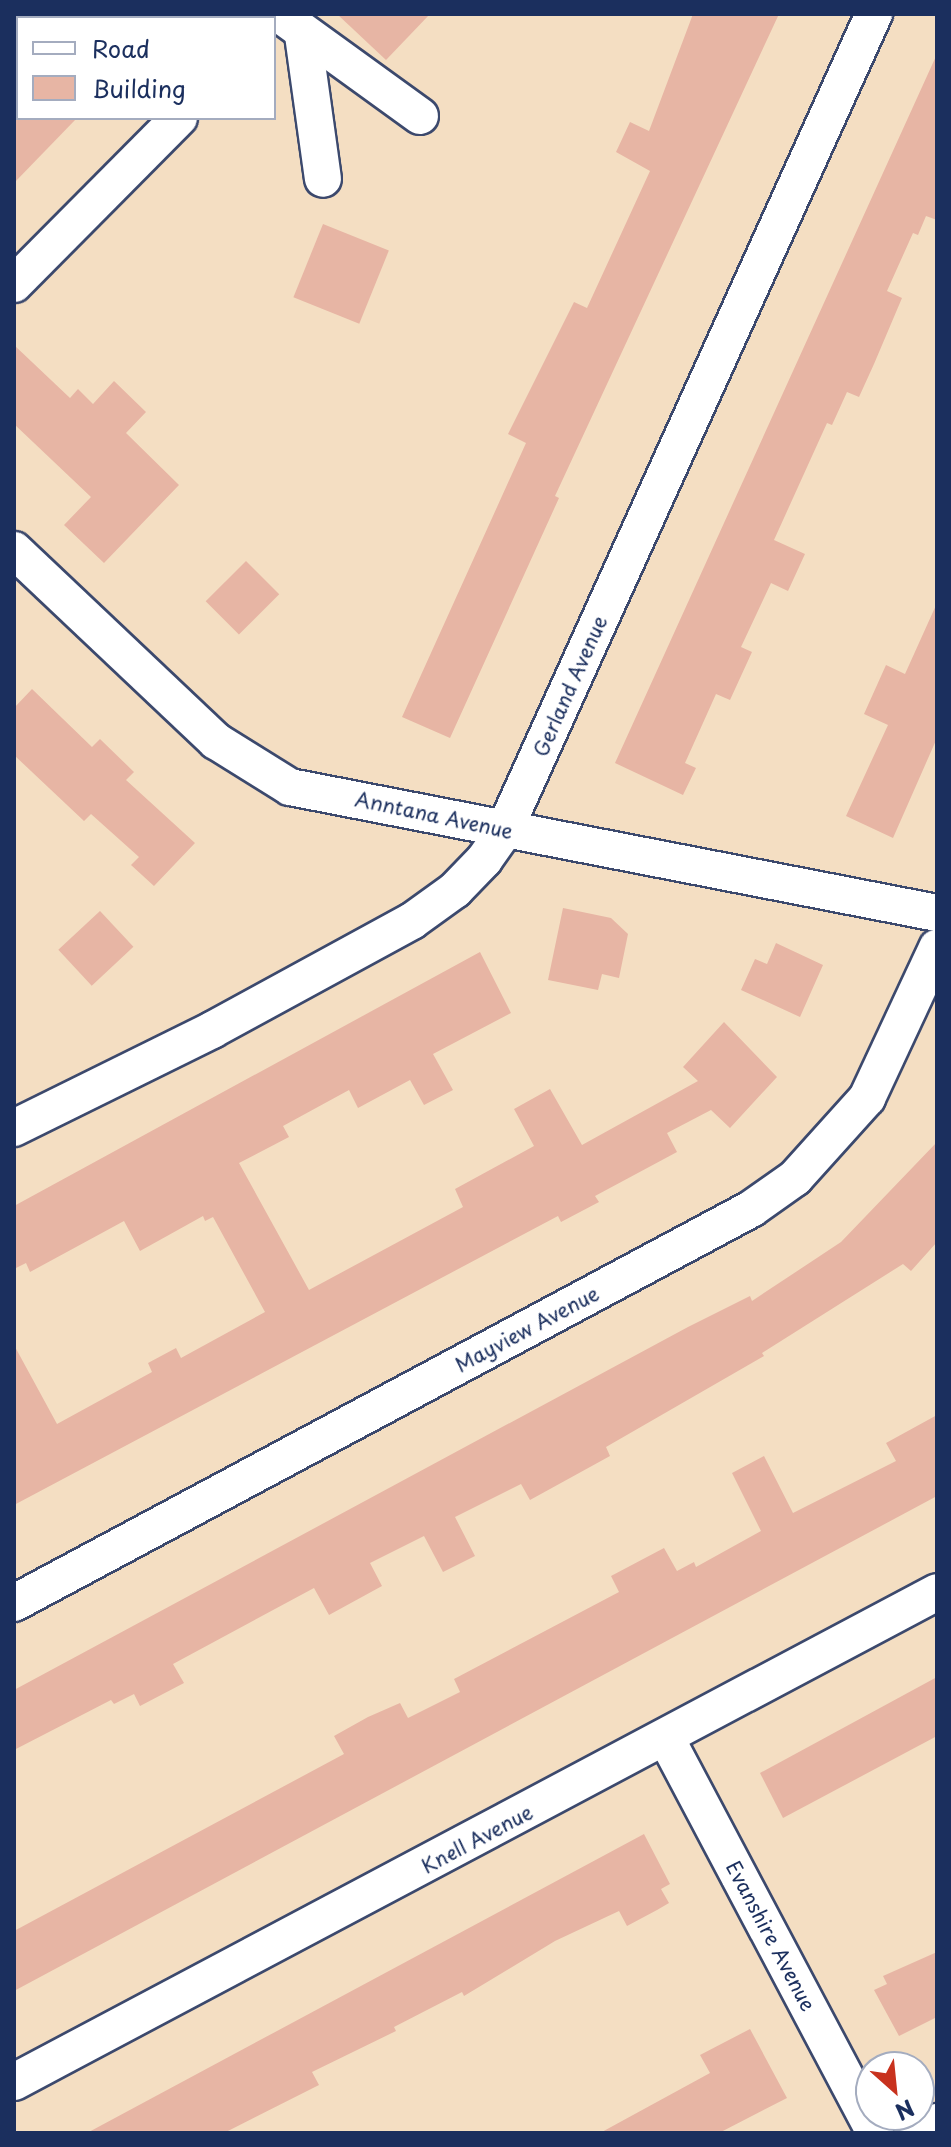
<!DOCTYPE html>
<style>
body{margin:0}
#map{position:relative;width:951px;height:2147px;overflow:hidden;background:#f4dec2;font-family:"Playpen Sans",sans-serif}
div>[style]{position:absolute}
.building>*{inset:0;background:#e7b5a4;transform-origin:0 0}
.roads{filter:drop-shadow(2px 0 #3c496d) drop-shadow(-2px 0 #3c496d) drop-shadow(0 2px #3c496d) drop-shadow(0 -2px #3c496d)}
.minor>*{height:36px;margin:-18px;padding:0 18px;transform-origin:18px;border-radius:18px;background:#fff}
span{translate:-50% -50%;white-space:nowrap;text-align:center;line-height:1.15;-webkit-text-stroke:8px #fff;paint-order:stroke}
.street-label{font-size:20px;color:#1b2f5e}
.frame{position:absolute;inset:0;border:16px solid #1b2f5e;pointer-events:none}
.legend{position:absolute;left:16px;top:16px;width:260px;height:104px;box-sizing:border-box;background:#fff;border:2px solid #a4acbf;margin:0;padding:10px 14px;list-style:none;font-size:24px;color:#1b2f5e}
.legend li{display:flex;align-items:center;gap:16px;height:40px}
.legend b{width:40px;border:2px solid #a4acbf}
.north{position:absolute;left:855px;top:2051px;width:80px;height:80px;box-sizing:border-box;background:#fff;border:2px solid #a4acbf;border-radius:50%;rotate:153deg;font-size:22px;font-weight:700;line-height:32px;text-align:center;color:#1b2f5e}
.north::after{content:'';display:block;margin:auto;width:28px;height:36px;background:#c8321e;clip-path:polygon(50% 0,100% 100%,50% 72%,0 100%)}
</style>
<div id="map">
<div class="building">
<i style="clip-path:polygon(337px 14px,430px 14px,386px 60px)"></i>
<i style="clip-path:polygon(693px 14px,779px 14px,555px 496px,559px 498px,450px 738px,402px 717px,526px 443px,508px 434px,574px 302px,587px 308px,650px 171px,616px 152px,630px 122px,649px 131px)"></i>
<i style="clip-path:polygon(937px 54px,937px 220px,926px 216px,918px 235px,913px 233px,887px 291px,902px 298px,874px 364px,859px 397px,847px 392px,832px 425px,827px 423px,774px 540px,805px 554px,788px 591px,771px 583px,741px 647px,752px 652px,730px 700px,716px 694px,685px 763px,696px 768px,683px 795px,615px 763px)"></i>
<i style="clip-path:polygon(14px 118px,77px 118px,14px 183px)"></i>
<i style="left:323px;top:224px;width:71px;height:79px;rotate:22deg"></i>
<i style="clip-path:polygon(14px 345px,70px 398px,78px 389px,93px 404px,114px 381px,146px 412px,126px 433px,179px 485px,104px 563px,64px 525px,91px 497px,14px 424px)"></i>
<i style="left:246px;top:561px;width:47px;height:57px;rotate:45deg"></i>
<i style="clip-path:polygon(937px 603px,937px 738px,893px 838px,846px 816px,888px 725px,864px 714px,886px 665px,905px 674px)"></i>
<i style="clip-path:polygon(32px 689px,92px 747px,100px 739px,134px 772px,126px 780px,195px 843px,154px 886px,131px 865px,139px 857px,91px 814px,84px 821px,14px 755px,14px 708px)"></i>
<i style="clip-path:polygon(563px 908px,611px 918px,628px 934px,619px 978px,602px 974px,598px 990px,548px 980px)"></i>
<i style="left:100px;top:911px;width:49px;height:57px;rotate:47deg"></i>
<i style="clip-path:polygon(776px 943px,823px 965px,800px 1017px,741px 990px,755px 959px,767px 964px)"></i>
<i style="clip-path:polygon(480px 952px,511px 1013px,433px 1054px,453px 1090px,424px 1105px,410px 1080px,358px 1108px,349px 1090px,283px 1126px,289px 1137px,239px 1163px,309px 1290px,463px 1207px,455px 1189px,534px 1146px,514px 1109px,550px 1089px,582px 1145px,698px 1081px,683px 1067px,724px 1022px,777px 1077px,730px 1128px,711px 1110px,667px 1133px,677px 1152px,595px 1196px,599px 1202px,561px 1222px,558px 1216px,14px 1505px,14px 1345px,57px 1424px,152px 1372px,148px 1363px,176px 1348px,181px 1358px,265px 1312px,213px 1217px,205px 1221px,203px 1216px,140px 1251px,124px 1221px,30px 1272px,26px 1263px,14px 1269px,14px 1206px)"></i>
<i style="clip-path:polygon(937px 1142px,937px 1242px,911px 1271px,903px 1264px,762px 1353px,764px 1356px,606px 1447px,610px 1456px,530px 1500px,521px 1484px,455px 1517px,475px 1556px,443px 1572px,424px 1536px,370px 1563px,382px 1586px,329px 1615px,314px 1588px,173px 1664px,184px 1683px,140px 1706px,134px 1694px,114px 1704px,111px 1700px,14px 1750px,14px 1690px,688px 1327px,750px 1296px,752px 1301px,841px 1242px)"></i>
<i style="clip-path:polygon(937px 1415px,937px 1496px,14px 1991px,14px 1931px,344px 1754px,334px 1736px,368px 1717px,400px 1703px,408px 1718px,460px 1692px,454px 1679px,619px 1592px,611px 1576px,664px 1548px,677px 1571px,694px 1562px,696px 1567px,761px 1531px,732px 1473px,764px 1456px,793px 1513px,896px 1461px,886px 1443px)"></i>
<i style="clip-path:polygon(937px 1677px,937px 1736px,783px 1818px,760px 1773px)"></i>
<i style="clip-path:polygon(644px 1834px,670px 1884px,661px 1889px,669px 1903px,657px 1910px,627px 1926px,619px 1911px,555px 1941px,464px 1996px,462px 1992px,394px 2027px,396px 2031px,312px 2072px,319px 2085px,224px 2133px,87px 2133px)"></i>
<i style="clip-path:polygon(937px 1952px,937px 2017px,899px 2036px,874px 1990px,887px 1984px,883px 1976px)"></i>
<i style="clip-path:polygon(750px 2029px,787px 2098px,719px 2133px,600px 2133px,710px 2073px,700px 2055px)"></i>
</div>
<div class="roads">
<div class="minor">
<i style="left:279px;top:14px;width:174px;rotate:35.9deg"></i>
<i style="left:303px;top:35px;width:145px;rotate:82.1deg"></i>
<i style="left:14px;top:284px;width:234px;rotate:-45.2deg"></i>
<i style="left:14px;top:550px;width:278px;rotate:43.4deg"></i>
<i style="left:216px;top:741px;width:87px;rotate:31.9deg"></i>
<i style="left:290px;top:787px;width:659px;rotate:11.02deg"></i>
<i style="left:14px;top:1128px;width:221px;rotate:-26.3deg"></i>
<i style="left:212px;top:1030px;width:228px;rotate:-28.6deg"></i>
<i style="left:412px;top:921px;width:53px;rotate:-35.8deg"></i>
<i style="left:455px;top:890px;width:42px;rotate:-46deg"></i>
<i style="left:484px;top:860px;width:35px;rotate:-55deg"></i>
<i style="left:504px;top:831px;width:897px;rotate:-65.64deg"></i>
<i style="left:14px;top:1603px;width:836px;rotate:-28.13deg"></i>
<i style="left:751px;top:1209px;width:54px;rotate:-35.2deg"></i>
<i style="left:795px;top:1178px;width:108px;rotate:-48deg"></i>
<i style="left:867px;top:1098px;width:166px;rotate:-65deg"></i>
<i style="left:667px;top:1740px;width:445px;rotate:62.1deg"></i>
<i style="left:14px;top:2082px;width:1045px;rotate:-27.96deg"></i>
<i style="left:917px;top:2133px;width:23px;rotate:-29deg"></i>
</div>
</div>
<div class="street-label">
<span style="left:570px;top:686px;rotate:-66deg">Gerland Avenue</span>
<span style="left:434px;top:815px;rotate:12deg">Anntana Avenue</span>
<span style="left:527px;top:1329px;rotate:-28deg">Mayview Avenue</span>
<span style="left:477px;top:1839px;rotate:-28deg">Knell Avenue</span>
<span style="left:771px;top:1936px;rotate:62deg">Evanshire Avenue</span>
</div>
<div class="frame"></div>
<ul class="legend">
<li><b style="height:10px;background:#fff"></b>Road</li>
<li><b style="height:22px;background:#e7b5a4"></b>Building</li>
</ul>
<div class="north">N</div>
</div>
